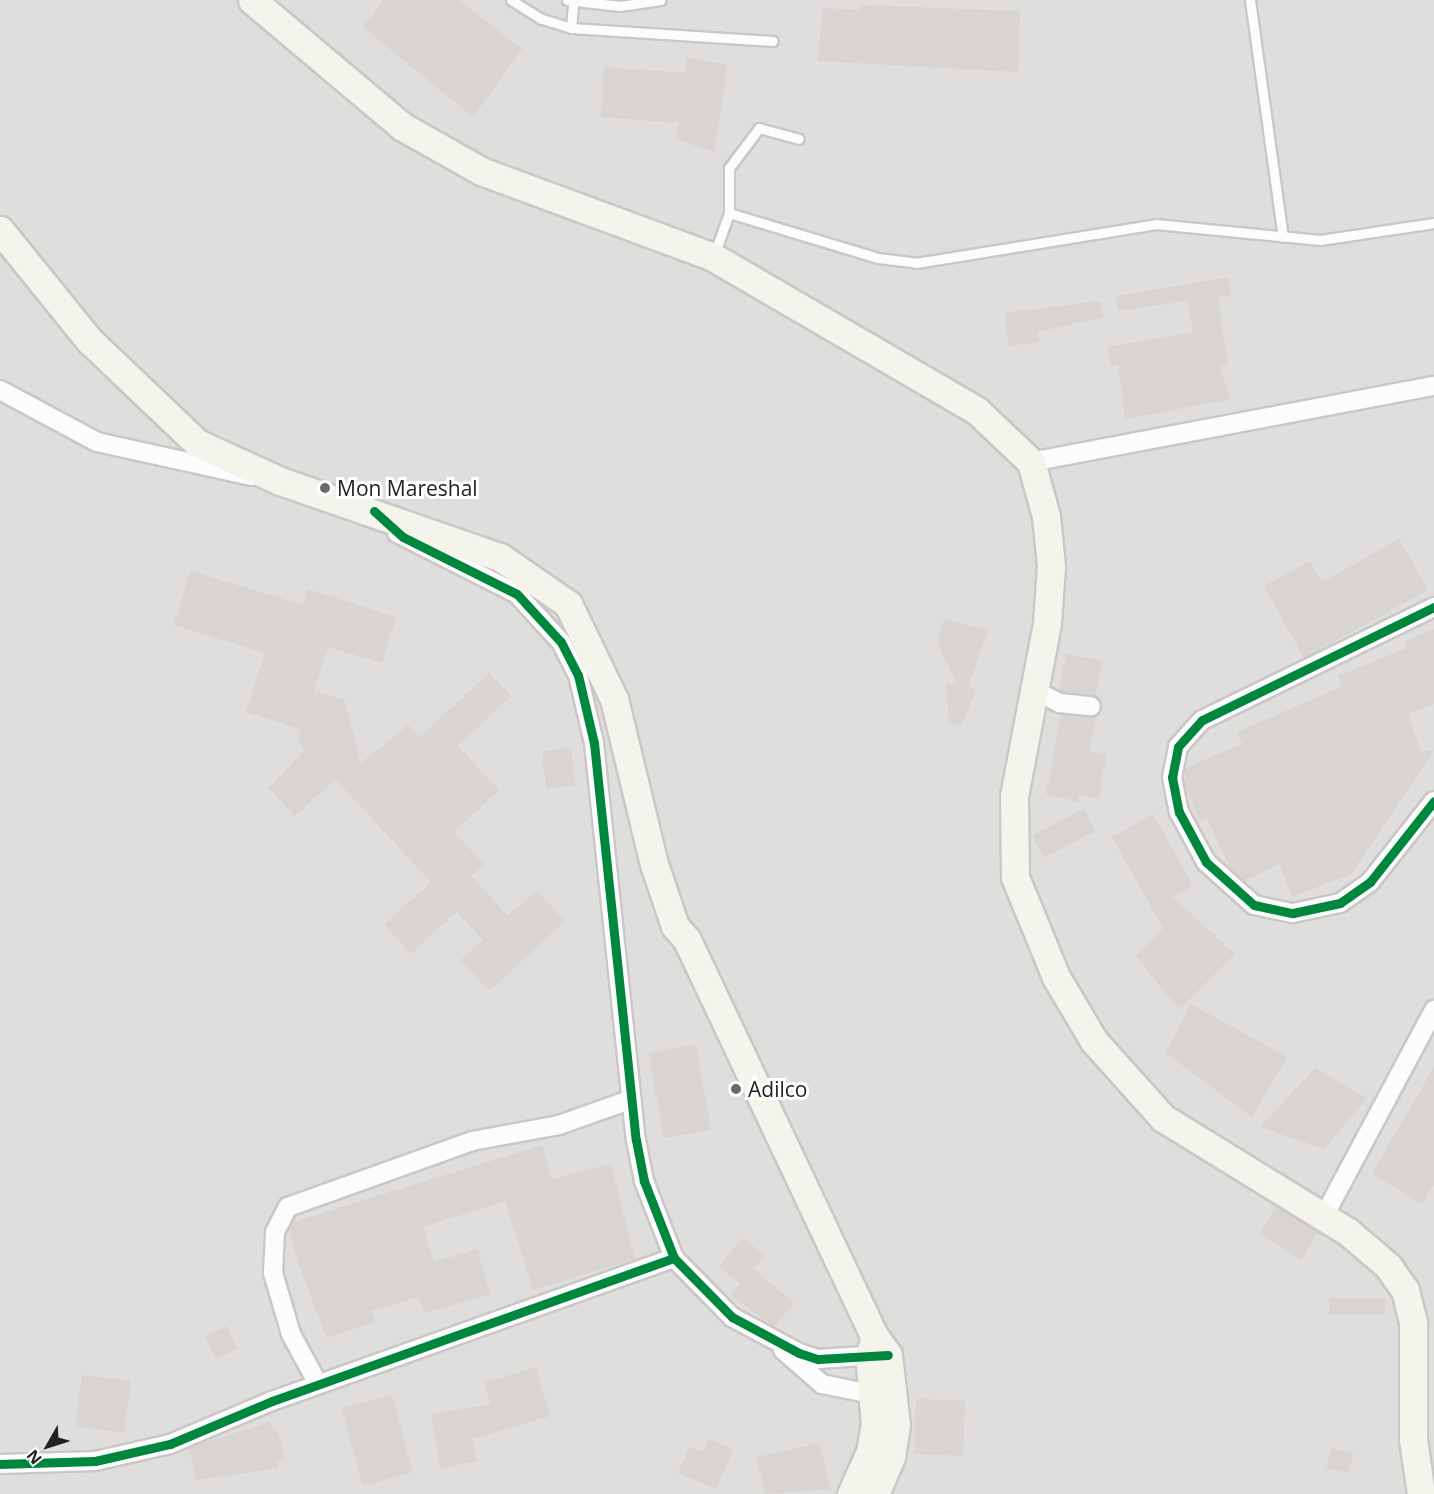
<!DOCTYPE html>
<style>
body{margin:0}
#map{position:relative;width:1434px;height:1494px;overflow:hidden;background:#f0eeeb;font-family:"Open Sans",sans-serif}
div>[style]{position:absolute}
.residential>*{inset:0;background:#dfdedc;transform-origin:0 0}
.building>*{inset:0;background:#d7d4d2;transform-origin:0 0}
.roads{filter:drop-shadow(2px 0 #c9c8c7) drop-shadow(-2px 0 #c9c8c7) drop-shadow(0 2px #c9c8c7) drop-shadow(0 -2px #c9c8c7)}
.lane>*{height:9px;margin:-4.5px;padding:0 4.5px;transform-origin:4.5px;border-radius:4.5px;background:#fdfcfc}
.street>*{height:18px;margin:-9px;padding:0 9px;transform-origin:9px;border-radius:9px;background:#fdfcfc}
.secondary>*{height:27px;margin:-13.5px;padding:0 13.5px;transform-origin:13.5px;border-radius:13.5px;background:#f4f4ed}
.cycleway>*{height:9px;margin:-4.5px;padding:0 4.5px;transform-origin:4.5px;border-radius:4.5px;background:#00873e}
.dots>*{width:16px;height:16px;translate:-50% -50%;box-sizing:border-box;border:3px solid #fff;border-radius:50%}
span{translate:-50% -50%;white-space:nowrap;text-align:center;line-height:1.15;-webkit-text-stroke:6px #fff;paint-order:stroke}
.poi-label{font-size:21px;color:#222}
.left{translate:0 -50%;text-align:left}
.north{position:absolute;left:18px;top:1416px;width:60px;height:60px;-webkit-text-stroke:4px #fff;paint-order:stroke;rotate:231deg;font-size:16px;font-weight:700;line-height:24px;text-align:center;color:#222}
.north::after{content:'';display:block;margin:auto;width:21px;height:27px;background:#222;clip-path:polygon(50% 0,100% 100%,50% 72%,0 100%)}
</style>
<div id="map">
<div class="residential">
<i style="left:0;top:0;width:1434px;height:1494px"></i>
</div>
<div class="building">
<i style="clip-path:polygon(383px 0,459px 0,522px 49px,473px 117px,363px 27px)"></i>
<i style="clip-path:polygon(860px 5px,1020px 11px,1018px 72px,817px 61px,823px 8px,860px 10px)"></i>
<i style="clip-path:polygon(687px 57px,728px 65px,714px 152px,676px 139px,678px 123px,601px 117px,604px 67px,685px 73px)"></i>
<i style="clip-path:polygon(1229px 277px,1232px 296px,1218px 297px,1228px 365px,1220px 366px,1230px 399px,1125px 419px,1118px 365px,1111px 366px,1108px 347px,1193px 333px,1188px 301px,1118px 311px,1115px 296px)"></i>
<i style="clip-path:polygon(1101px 301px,1103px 317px,1037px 332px,1039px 342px,1009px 346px,1005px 313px)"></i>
<i style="clip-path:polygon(1399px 539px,1428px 590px,1304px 658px,1264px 586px,1310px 561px,1322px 582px)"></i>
<i style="clip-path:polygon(190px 571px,303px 605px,307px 589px,396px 617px,382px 663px,328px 647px,314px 692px,344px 699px,361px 763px,408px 725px,419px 738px,489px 673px,511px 696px,458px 746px,499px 790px,454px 832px,484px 864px,471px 876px,508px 916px,537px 890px,565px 921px,489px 991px,461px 960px,483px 940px,456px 912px,411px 954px,384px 925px,431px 882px,335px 779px,295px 816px,268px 788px,305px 750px,297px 740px,301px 730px,246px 712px,265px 653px,174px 625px)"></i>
<i style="clip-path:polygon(944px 619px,988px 631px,968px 687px,976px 689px,962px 725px,949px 724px,946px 683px,958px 685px,937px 644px)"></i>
<i style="clip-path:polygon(1434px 629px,1434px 704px,1408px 714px,1421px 752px,1434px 750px,1351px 874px,1292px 897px,1279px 864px,1244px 881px,1232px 871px,1207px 819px,1200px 822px,1185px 786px,1185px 768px,1242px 744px,1237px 732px,1341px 687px,1338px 676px,1407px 648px,1405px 641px)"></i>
<i style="left:1066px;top:654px;width:37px;height:37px;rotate:11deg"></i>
<i style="clip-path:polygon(1061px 714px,1096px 716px,1089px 751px,1106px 755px,1099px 798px,1077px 795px,1080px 802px,1046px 794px)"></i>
<i style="left:571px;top:748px;width:38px;height:29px;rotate:84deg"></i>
<i style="left:1084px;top:809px;width:25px;height:58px;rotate:63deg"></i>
<i style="clip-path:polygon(1153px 814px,1193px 886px,1173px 897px,1235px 954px,1179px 1010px,1136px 956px,1163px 928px,1112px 837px)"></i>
<i style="clip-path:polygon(1191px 1004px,1287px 1057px,1252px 1117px,1166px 1053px)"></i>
<i style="left:696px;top:1045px;width:86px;height:48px;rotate:80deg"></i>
<i style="clip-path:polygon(1434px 1067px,1434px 1184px,1422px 1204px,1372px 1174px)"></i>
<i style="clip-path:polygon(1315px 1068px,1367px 1098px,1324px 1149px,1260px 1127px)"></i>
<i style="clip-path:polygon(542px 1145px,552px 1179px,611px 1164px,635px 1259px,533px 1290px,505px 1201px,423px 1227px,434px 1262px,477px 1249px,490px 1294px,424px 1313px,419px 1297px,371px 1311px,375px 1322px,327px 1338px,299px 1266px,289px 1229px,293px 1222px)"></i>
<i style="left:1277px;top:1206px;width:49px;height:33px;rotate:32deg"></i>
<i style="clip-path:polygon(743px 1238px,765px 1256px,754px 1269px,794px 1303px,774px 1327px,731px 1295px,740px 1284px,719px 1266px)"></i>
<i style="left:1385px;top:1298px;width:17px;height:56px;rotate:90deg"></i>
<i style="left:226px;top:1326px;width:25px;height:24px;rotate:63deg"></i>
<i style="clip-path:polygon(536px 1367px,550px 1416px,472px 1439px,477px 1461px,441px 1468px,431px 1415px,491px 1404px,484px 1383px)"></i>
<i style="left:82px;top:1375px;width:49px;height:52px;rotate:7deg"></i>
<i style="left:392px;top:1395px;width:80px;height:52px;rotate:75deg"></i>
<i style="left:916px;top:1399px;width:49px;height:55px;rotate:2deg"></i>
<i style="clip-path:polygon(269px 1422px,279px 1434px,285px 1460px,277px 1462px,278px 1468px,196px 1480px,189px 1448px)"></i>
<i style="clip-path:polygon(709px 1439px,733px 1449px,716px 1489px,678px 1473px,689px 1447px,703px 1452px)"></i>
<i style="clip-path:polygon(820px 1443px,830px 1489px,765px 1494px,756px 1457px)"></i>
<i style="left:1331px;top:1448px;width:23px;height:20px;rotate:13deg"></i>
</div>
<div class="roads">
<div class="lane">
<i style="left:511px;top:0;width:36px;rotate:32deg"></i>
<i style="left:542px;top:19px;width:30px;rotate:17deg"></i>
<i style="left:571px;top:28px;width:202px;rotate:3.7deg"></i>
<i style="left:567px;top:0;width:53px;rotate:6.5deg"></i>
<i style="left:620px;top:6px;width:41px;rotate:-8.3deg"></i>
<i style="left:1250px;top:0;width:239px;rotate:82.1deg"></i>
<i style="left:571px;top:28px;width:24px;rotate:-85deg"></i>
<i style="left:729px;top:213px;width:156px;rotate:16.8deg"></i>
<i style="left:878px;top:258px;width:38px;rotate:7deg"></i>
<i style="left:916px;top:263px;width:243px;rotate:-9.2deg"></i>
<i style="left:1156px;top:224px;width:165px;rotate:5.6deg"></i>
<i style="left:1320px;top:240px;width:115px;rotate:-8.5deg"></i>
<i style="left:714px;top:255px;width:45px;rotate:-70.3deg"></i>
<i style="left:729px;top:213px;width:45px;rotate:-90deg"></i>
<i style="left:729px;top:168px;width:50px;rotate:-53.1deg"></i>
<i style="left:759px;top:128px;width:41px;rotate:15.4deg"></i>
</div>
<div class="street">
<i style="left:0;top:390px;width:110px;rotate:28.2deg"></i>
<i style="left:97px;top:442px;width:158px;rotate:12.4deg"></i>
<i style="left:1031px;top:462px;width:410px;rotate:-10.7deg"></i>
<i style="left:397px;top:533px;width:135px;rotate:26.9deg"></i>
<i style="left:517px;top:594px;width:65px;rotate:47.5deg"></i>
<i style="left:561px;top:642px;width:37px;rotate:63deg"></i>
<i style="left:578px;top:675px;width:70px;rotate:76.8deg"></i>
<i style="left:594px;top:743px;width:399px;rotate:84deg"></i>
<i style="left:636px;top:1140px;width:42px;rotate:79deg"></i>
<i style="left:644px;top:1181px;width:83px;rotate:68.7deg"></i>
<i style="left:1434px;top:607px;width:258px;rotate:154deg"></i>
<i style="left:1202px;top:720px;width:36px;rotate:132deg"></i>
<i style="left:1178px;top:747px;width:31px;rotate:101deg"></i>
<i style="left:1172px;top:777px;width:36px;rotate:79deg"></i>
<i style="left:1179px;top:812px;width:57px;rotate:61.6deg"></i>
<i style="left:1206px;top:862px;width:64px;rotate:41.9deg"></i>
<i style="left:1254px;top:905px;width:40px;rotate:12deg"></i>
<i style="left:1293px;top:913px;width:48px;rotate:-12deg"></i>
<i style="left:1340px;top:903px;width:37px;rotate:-35deg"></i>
<i style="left:1370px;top:882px;width:103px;rotate:-51.7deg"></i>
<i style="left:1036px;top:691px;width:27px;rotate:27deg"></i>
<i style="left:1060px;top:703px;width:31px;rotate:6deg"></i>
<i style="left:1324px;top:1216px;width:234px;rotate:-61.9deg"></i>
<i style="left:783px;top:1350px;width:52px;rotate:41.1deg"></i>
<i style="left:822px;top:1384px;width:60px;rotate:11.5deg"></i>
<i style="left:318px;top:1384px;width:57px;rotate:-118.4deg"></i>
<i style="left:291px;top:1334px;width:64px;rotate:-106.4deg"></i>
<i style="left:273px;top:1273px;width:41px;rotate:-87.2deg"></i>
<i style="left:275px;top:1232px;width:28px;rotate:-63deg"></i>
<i style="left:288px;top:1207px;width:195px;rotate:-19.7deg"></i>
<i style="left:472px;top:1141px;width:88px;rotate:-10.4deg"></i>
<i style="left:559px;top:1125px;width:77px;rotate:-19.6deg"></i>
<i style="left:0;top:1464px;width:95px;rotate:-1.8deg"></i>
<i style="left:95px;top:1461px;width:77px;rotate:-12.8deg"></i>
<i style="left:170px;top:1444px;width:111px;rotate:-22.9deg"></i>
<i style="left:272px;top:1401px;width:427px;rotate:-19.6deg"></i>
<i style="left:674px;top:1258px;width:83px;rotate:45.5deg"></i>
<i style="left:732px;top:1317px;width:76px;rotate:28.2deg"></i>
<i style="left:799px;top:1353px;width:20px;rotate:18deg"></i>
<i style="left:818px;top:1359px;width:60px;rotate:-3.8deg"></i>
</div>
<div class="secondary">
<i style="left:252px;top:0;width:197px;rotate:40.1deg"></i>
<i style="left:403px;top:127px;width:90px;rotate:29.4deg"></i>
<i style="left:481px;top:171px;width:247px;rotate:20.3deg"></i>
<i style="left:713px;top:257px;width:304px;rotate:30.2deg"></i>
<i style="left:976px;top:410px;width:76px;rotate:43.4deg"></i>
<i style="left:1031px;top:462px;width:56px;rotate:74.5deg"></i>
<i style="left:1046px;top:516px;width:50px;rotate:84.3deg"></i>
<i style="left:1051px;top:566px;width:57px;rotate:94deg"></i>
<i style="left:1047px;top:623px;width:176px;rotate:100.8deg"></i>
<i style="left:1014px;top:796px;width:81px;rotate:89.3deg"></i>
<i style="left:1015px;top:877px;width:108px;rotate:67.7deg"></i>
<i style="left:1056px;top:977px;width:74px;rotate:59.3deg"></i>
<i style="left:1094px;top:1041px;width:103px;rotate:48.1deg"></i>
<i style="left:1163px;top:1118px;width:216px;rotate:31.6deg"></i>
<i style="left:1347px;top:1231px;width:54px;rotate:40.5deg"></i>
<i style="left:1388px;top:1266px;width:29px;rotate:55deg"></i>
<i style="left:1405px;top:1290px;width:34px;rotate:76deg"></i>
<i style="left:1413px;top:1323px;width:116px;rotate:90deg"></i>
<i style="left:1413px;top:1439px;width:56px;rotate:81.7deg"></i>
<i style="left:0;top:230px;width:143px;rotate:51deg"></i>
<i style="left:90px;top:341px;width:148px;rotate:43.6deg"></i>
<i style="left:197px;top:443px;width:91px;rotate:24.6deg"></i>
<i style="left:280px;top:481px;width:233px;rotate:19.1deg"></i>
<i style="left:500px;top:557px;width:83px;rotate:34.7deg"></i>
<i style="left:568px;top:604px;width:106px;rotate:64.2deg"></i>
<i style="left:614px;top:699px;width:170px;rotate:76.4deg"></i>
<i style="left:654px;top:864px;width:65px;rotate:71.3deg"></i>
<i style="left:675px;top:926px;width:18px;rotate:49deg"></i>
<i style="left:687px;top:940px;width:439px;rotate:64.7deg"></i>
<i style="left:875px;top:1337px;width:22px;rotate:54deg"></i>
<i style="left:888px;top:1355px;width:70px;rotate:83.5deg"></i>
<i style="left:896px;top:1425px;width:32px;rotate:99deg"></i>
<i style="left:891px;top:1457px;width:40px;rotate:113.4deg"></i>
<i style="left:851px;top:1494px;width:46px;rotate:-65.7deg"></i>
<i style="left:870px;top:1452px;width:28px;rotate:-80deg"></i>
<i style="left:875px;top:1424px;width:68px;rotate:-95deg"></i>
<i style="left:869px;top:1356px;width:20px;rotate:-72deg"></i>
</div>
</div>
<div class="cycleway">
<i style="left:374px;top:511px;width:39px;rotate:42deg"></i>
<i style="left:403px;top:537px;width:127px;rotate:26.6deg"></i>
<i style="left:517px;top:594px;width:65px;rotate:47.5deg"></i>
<i style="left:561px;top:642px;width:37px;rotate:63deg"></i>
<i style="left:578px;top:675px;width:70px;rotate:76.8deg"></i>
<i style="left:594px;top:743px;width:399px;rotate:84deg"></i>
<i style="left:636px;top:1140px;width:42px;rotate:79deg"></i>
<i style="left:644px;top:1181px;width:83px;rotate:68.7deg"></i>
<i style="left:1434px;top:607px;width:258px;rotate:154deg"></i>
<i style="left:1202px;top:720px;width:36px;rotate:132deg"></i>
<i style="left:1178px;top:747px;width:31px;rotate:101deg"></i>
<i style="left:1172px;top:777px;width:36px;rotate:79deg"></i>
<i style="left:1179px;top:812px;width:57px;rotate:61.6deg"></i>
<i style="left:1206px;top:862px;width:64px;rotate:41.9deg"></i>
<i style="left:1254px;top:905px;width:40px;rotate:12deg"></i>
<i style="left:1293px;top:913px;width:48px;rotate:-12deg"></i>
<i style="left:1340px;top:903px;width:37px;rotate:-35deg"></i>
<i style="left:1370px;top:882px;width:103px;rotate:-51.7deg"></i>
<i style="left:0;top:1464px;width:95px;rotate:-1.8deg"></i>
<i style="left:95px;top:1461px;width:77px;rotate:-12.8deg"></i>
<i style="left:170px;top:1444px;width:111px;rotate:-22.9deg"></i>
<i style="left:272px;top:1401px;width:427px;rotate:-19.6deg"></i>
<i style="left:674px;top:1258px;width:83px;rotate:45.5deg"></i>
<i style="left:732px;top:1317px;width:76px;rotate:28.2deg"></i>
<i style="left:799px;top:1353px;width:20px;rotate:18deg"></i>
<i style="left:818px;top:1359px;width:70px;rotate:-3.3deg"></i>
</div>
<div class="dots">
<i style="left:325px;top:488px;background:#6a6968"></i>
<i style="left:736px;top:1089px;background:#6a6968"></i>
</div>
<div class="poi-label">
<span class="left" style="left:337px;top:488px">Mon Mareshal</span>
<span class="left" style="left:748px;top:1089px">Adilco</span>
</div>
<div class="north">N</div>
</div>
